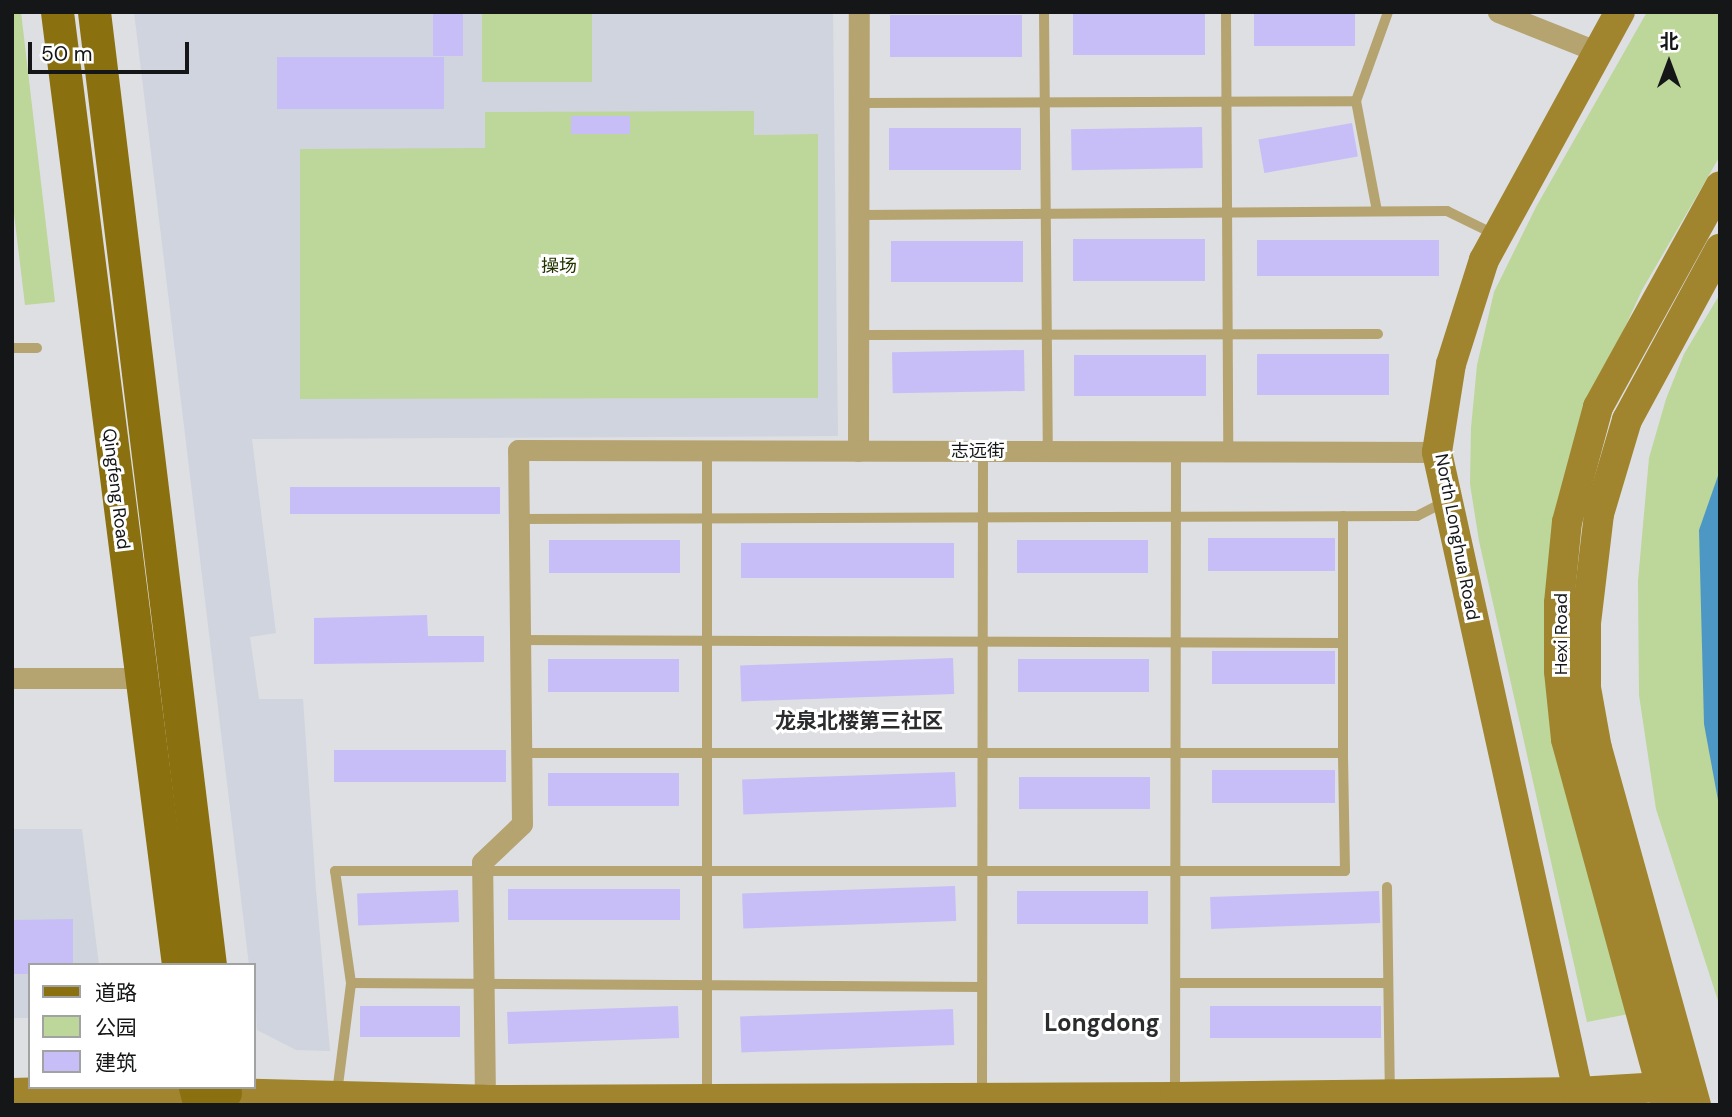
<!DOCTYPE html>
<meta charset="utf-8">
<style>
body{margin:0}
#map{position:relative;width:1732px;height:1117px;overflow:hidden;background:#dedfe2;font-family:"DM Sans","Noto Sans SC",sans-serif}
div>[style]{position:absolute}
.built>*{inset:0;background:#d0d4de}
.green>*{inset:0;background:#bdd699;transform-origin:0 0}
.water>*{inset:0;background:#4d97c5}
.building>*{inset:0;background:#c7bef7;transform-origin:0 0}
.lane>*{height:10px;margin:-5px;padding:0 5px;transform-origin:5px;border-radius:5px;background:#b5a370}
.street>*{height:21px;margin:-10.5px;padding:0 10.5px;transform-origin:10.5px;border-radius:10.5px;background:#b5a370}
.secondary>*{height:30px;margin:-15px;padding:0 15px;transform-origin:15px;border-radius:15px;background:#a0852e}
.primary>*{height:33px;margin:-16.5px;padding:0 16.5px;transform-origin:16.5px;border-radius:16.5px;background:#8b7010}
span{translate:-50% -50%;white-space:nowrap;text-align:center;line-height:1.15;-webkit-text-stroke:6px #fff;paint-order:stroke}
.park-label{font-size:18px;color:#233400}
.street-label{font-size:18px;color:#151617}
.quarter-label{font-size:21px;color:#2b2c2e;font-weight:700}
.district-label{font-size:24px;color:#2b2c2e;font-weight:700}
.frame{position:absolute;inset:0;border:14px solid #151617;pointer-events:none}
.legend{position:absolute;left:28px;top:963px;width:228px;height:126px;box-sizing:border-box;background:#fff;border:2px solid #a1a2a2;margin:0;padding:9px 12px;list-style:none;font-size:21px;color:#151617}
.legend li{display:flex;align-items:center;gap:14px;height:35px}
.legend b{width:35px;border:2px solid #a1a2a2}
.north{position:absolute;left:1634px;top:28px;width:70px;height:70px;-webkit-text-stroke:5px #fff;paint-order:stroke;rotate:0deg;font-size:19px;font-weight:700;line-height:28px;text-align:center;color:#151617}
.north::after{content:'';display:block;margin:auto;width:24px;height:32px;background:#151617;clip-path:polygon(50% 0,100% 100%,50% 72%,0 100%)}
.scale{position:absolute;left:28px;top:42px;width:161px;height:32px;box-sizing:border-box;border:4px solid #151617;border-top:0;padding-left:9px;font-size:21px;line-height:24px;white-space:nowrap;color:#151617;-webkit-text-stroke:5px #fff;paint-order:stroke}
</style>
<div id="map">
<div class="built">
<i style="clip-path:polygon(134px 12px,833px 12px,838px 436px,252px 439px,276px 633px,250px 637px,259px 699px,303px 699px,316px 890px,330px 1051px,296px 1050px,257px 1030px,254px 965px,249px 965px)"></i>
<i style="clip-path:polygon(12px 829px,82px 829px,99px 965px,30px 965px,30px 1018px,12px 1018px)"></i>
</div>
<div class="green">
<i style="clip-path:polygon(12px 12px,21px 12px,55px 302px,25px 305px,12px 197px)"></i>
<i style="left:482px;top:12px;width:110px;height:70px"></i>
<i style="clip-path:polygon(1647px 12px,1720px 12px,1720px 156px,1642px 290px,1614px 351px,1549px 603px,1634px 1013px,1587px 1022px,1479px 541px,1470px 484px,1471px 428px,1477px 365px,1494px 292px,1536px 207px)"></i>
<i style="clip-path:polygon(754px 111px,754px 135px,818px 134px,818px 398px,300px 399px,300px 149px,485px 148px,485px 112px)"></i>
<i style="clip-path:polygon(1720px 294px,1720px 1007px,1656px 809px,1639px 695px,1638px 581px,1649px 458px,1666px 399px,1684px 354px)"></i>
</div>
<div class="water">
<i style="clip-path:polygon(1720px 470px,1720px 811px,1704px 724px,1699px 530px)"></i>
</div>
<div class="building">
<i style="left:433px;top:12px;width:30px;height:44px"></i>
<i style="left:1355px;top:13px;width:33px;height:101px;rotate:90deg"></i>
<i style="left:1205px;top:14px;width:41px;height:132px;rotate:90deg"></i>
<i style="left:1022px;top:15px;width:42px;height:132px;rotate:90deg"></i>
<i style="left:444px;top:57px;width:52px;height:167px;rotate:90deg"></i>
<i style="left:571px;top:116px;width:59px;height:18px"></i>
<i style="left:1352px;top:123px;width:34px;height:95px;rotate:80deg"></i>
<i style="left:1202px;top:127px;width:41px;height:131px;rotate:89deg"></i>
<i style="left:1021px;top:128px;width:42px;height:132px;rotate:90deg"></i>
<i style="left:1205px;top:239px;width:42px;height:132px;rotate:90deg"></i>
<i style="left:1439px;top:240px;width:36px;height:182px;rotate:90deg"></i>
<i style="left:1023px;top:241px;width:41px;height:132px;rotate:90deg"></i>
<i style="left:1024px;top:350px;width:41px;height:132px;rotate:89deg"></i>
<i style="left:1389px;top:354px;width:41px;height:132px;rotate:90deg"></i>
<i style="left:1074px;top:355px;width:132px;height:41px"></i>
<i style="left:500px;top:487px;width:27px;height:210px;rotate:90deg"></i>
<i style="left:1208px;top:538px;width:127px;height:33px"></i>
<i style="left:680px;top:540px;width:33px;height:131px;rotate:90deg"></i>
<i style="left:1017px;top:540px;width:131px;height:33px"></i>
<i style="left:954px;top:543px;width:35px;height:213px;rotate:90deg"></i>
<i style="clip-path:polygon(427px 615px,428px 636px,484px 636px,484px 662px,314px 664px,314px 618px)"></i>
<i style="left:1335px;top:651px;width:33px;height:123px;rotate:90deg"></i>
<i style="left:953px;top:658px;width:36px;height:213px;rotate:88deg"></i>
<i style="left:679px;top:659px;width:33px;height:131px;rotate:90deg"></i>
<i style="left:1149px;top:659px;width:33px;height:131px;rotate:90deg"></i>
<i style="left:506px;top:750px;width:32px;height:172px;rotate:90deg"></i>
<i style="left:1212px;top:770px;width:123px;height:33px"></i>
<i style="left:955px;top:772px;width:35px;height:213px;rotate:88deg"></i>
<i style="left:548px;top:773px;width:131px;height:33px"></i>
<i style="left:1019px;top:777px;width:131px;height:32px"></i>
<i style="left:955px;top:886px;width:35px;height:213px;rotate:88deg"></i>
<i style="left:680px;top:889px;width:31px;height:172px;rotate:90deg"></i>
<i style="left:458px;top:890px;width:32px;height:101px;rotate:88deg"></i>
<i style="left:1148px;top:891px;width:33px;height:131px;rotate:90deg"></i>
<i style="left:1379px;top:891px;width:32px;height:169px;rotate:88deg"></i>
<i style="clip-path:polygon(73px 919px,73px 965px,30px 965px,30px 974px,12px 974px,12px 920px)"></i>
<i style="left:360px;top:1006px;width:100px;height:31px"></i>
<i style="left:678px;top:1006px;width:32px;height:171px;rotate:88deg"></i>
<i style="left:1381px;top:1006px;width:32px;height:171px;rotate:90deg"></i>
<i style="left:953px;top:1009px;width:36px;height:213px;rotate:88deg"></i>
</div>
<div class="lane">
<i style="left:1044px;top:12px;width:439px;rotate:89.5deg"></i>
<i style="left:1226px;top:12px;width:440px;rotate:89.7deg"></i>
<i style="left:859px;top:103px;width:497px;rotate:-0.2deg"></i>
<i style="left:1377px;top:211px;width:112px;rotate:-100.8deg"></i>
<i style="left:1356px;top:101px;width:95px;rotate:-70.2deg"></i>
<i style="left:859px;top:215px;width:588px;rotate:-0.39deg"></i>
<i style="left:1447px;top:211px;width:52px;rotate:26.1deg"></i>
<i style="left:858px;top:335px;width:520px;rotate:-0.11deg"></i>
<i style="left:12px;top:348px;width:25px"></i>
<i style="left:519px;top:519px;width:898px;rotate:-0.19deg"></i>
<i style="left:1417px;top:516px;width:33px;rotate:-27deg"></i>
<i style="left:519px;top:640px;width:824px;rotate:0.21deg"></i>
<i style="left:521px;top:753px;width:822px"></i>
<i style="left:1343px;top:753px;width:237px;rotate:-90deg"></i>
<i style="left:1387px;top:887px;width:204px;rotate:89.2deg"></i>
<i style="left:351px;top:983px;width:631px;rotate:0.36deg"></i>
<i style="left:1176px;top:983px;width:212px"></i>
<i style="left:337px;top:1093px;width:111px;rotate:-82.7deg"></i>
<i style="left:351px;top:983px;width:113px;rotate:-98.1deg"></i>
<i style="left:335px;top:871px;width:1010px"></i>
<i style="left:1345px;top:871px;width:118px;rotate:-91deg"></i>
<i style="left:982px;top:1096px;width:645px;rotate:-89.91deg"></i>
<i style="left:1175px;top:1096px;width:644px;rotate:-89.91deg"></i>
<i style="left:707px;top:1098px;width:648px;rotate:-90deg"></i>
</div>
<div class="street">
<i style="left:1498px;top:12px;width:108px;rotate:21.8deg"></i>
<i style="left:858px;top:451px;width:439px;rotate:-89.9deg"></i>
<i style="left:12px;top:678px;width:127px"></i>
<i style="left:485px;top:1100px;width:238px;rotate:-90.7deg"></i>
<i style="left:482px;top:862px;width:55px;rotate:-43.5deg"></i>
<i style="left:522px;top:824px;width:374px;rotate:-90.6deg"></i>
<i style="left:518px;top:450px;width:919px;rotate:0.12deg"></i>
</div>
<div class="secondary">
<i style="left:12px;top:1093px;width:183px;rotate:-1.6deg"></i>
<i style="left:195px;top:1088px;width:30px;rotate:9deg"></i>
<i style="left:225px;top:1093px;width:260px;rotate:1.5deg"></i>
<i style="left:485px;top:1100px;width:690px;rotate:-0.25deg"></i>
<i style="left:1175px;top:1097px;width:403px;rotate:-0.7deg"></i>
<i style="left:1578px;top:1092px;width:83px;rotate:-3.4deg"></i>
<i style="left:1661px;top:1087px;width:27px;rotate:-13deg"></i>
<i style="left:1581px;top:1105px;width:669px;rotate:-102.44deg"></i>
<i style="left:1437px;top:452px;width:89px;rotate:-81deg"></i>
<i style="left:1451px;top:364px;width:109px;rotate:-72.4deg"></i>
<i style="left:1484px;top:260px;width:283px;rotate:-61.3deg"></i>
<i style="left:1666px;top:1105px;width:379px;rotate:-105.3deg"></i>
<i style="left:1566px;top:739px;width:68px;rotate:-95.9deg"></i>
<i style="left:1559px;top:671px;width:68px;rotate:-90deg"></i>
<i style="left:1559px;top:603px;width:81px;rotate:-84.4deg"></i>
<i style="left:1567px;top:522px;width:119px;rotate:-74.9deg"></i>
<i style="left:1598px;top:407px;width:252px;rotate:-61.1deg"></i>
<i style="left:1696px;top:1105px;width:370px;rotate:-105.5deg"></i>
<i style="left:1597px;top:749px;width:62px;rotate:-100.2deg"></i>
<i style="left:1586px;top:688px;width:65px;rotate:-90deg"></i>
<i style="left:1586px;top:623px;width:110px;rotate:-83.2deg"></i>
<i style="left:1599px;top:514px;width:98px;rotate:-73.4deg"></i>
<i style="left:1627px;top:420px;width:195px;rotate:-61.5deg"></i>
</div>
<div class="primary">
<i style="left:57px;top:12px;width:961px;rotate:82.76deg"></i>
<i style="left:94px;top:12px;width:960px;rotate:83.06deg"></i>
<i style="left:195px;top:1087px;width:12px;rotate:76deg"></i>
<i style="left:224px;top:1087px;width:6px;rotate:81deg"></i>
</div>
<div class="park-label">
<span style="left:559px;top:266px">操场</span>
</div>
<div class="street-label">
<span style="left:978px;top:451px">志远街</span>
<span style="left:116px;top:489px;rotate:83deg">Qingfeng Road</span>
<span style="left:1457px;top:537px;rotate:79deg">North Longhua Road</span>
<span style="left:1561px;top:634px;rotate:-90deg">Hexi Road</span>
</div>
<div class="quarter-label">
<span style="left:859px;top:721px">龙泉北楼第三社区</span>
</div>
<div class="district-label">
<span style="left:1102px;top:1023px">Longdong</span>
</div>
<div class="frame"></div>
<ul class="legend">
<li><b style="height:9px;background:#8b7010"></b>道路</li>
<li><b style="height:19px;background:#bdd699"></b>公园</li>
<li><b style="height:19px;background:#c7bef7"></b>建筑</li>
</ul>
<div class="north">北</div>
<div class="scale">50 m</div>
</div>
